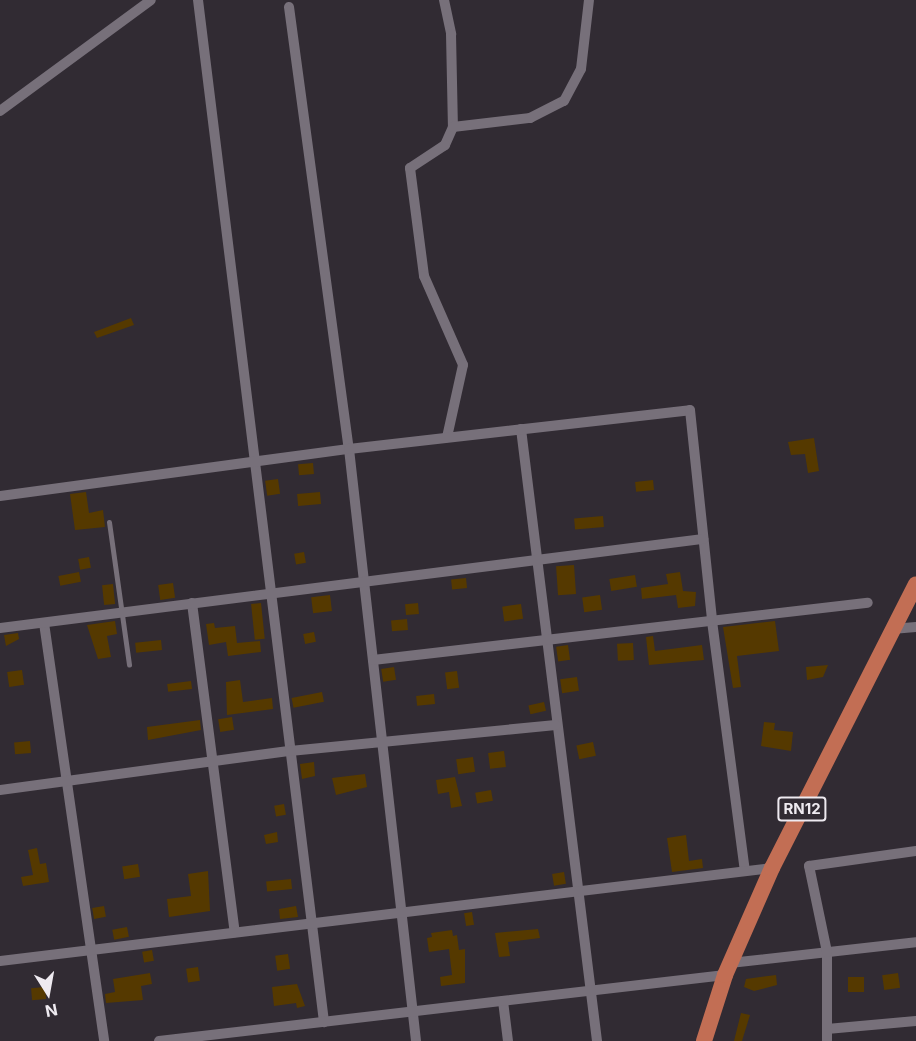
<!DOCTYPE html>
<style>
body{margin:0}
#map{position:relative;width:916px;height:1041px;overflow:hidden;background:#312b33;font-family:Inter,sans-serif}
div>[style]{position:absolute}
.building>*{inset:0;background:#553900;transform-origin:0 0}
.lane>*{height:5px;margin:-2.5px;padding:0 2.5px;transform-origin:2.5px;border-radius:2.5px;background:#77707a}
.street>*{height:10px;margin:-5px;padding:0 5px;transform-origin:5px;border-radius:5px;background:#77707a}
.primary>*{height:16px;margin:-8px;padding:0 8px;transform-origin:8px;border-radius:8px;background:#c26e54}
span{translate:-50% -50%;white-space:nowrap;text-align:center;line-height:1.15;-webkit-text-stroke:4.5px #312b33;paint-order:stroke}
.shield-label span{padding:2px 4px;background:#312b33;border:2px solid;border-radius:4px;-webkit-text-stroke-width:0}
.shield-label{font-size:15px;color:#eeeaf0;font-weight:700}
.north{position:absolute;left:18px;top:963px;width:60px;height:60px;-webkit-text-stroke:4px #312b33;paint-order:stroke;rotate:169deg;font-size:16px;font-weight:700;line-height:24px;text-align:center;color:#eeeaf0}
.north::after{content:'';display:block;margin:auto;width:21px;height:27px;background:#eeeaf0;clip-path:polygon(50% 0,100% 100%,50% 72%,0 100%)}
</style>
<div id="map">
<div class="building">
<i style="clip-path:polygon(131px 318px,134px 325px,97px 338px,94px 332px)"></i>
<i style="clip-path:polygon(814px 438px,819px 471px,808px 473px,805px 454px,791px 455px,788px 442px)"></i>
<i style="left:313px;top:463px;width:11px;height:15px;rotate:85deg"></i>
<i style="left:278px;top:479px;width:15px;height:13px;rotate:82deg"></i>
<i style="left:653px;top:480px;width:10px;height:18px;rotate:84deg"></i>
<i style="clip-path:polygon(86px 492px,89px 513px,103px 510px,105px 527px,75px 530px,70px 494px)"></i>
<i style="left:320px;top:492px;width:12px;height:23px;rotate:85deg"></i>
<i style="left:603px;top:516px;width:11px;height:29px;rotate:85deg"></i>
<i style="left:304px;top:552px;width:11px;height:10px;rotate:80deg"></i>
<i style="left:89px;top:557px;width:11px;height:11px;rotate:80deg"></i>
<i style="left:574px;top:565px;width:29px;height:18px;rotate:86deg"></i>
<i style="left:79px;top:572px;width:10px;height:21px;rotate:79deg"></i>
<i style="clip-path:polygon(680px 572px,683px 591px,696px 592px,695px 606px,678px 608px,676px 595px,642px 599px,641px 588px,668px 584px,666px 574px)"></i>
<i style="left:635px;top:575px;width:12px;height:26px;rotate:81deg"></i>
<i style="left:466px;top:578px;width:10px;height:15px;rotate:84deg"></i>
<i style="left:173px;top:583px;width:15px;height:15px;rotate:82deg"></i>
<i style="left:113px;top:584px;width:20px;height:11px;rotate:84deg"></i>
<i style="left:330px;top:595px;width:16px;height:19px;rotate:83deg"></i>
<i style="left:600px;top:595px;width:15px;height:18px;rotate:82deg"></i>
<i style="left:261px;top:603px;width:36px;height:10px;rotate:84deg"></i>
<i style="left:418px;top:603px;width:11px;height:13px;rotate:85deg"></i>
<i style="left:521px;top:604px;width:15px;height:19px;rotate:82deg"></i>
<i style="left:407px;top:619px;width:11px;height:16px;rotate:85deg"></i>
<i style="clip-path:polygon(115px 621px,117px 634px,107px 636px,111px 657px,98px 659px,87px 625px)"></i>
<i style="clip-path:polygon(775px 621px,779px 651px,737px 656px,741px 687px,733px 688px,723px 627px)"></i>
<i style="clip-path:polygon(214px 623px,215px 628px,235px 626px,237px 643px,260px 641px,261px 652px,228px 656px,226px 642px,209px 645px,206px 624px)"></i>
<i style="left:314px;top:632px;width:10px;height:11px;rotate:79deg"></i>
<i style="clip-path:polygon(18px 633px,19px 639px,6px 646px,4px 635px)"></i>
<i style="clip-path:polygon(653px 636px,655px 651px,702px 645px,704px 660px,649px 665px,646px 637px)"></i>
<i style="left:161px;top:640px;width:10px;height:26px;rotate:84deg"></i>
<i style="left:633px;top:643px;width:17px;height:16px;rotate:87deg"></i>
<i style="left:568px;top:645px;width:15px;height:12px;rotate:82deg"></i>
<i style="clip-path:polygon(828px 665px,823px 677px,807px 680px,806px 667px)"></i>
<i style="left:394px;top:667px;width:13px;height:13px;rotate:81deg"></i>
<i style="left:22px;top:670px;width:15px;height:15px;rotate:82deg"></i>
<i style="left:457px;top:671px;width:17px;height:12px;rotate:83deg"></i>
<i style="left:577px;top:677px;width:14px;height:17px;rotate:82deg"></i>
<i style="clip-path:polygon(240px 680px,243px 702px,272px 698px,273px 709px,227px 715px,226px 682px)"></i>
<i style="left:191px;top:681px;width:8px;height:24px;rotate:83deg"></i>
<i style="left:322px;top:692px;width:10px;height:31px;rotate:79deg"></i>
<i style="left:434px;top:694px;width:10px;height:18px;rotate:84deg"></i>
<i style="left:544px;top:702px;width:9px;height:16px;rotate:77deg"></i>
<i style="left:232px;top:717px;width:13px;height:14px;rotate:81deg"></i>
<i style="clip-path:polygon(200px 720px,201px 730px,148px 740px,147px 727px)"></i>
<i style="clip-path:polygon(764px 722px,775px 723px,774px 730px,793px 732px,791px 751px,761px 746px)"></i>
<i style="left:30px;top:741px;width:12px;height:16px;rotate:85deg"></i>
<i style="left:593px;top:742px;width:14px;height:17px;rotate:78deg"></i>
<i style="left:504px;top:751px;width:16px;height:16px;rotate:83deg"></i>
<i style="left:473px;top:757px;width:15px;height:17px;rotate:82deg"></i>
<i style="clip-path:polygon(314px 762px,315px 776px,302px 779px,300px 764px)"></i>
<i style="clip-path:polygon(365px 774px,367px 787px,336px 795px,332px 778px)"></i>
<i style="clip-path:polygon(455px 777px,462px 806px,451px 808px,449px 792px,438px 794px,436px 780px)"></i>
<i style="left:491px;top:790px;width:11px;height:16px;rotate:80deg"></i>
<i style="left:284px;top:804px;width:11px;height:10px;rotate:80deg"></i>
<i style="clip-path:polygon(277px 832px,278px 842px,266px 844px,264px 835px)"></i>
<i style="clip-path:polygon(686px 835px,689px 861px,702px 859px,703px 868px,672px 872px,667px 838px)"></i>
<i style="clip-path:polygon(37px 848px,40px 864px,46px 863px,49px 882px,23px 886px,21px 877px,33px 875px,28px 850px)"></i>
<i style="left:138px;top:864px;width:13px;height:16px;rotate:81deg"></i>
<i style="clip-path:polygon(208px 871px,210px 911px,169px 917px,167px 899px,191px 896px,188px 874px)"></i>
<i style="left:564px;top:872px;width:12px;height:12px;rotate:81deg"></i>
<i style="left:291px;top:879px;width:10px;height:25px;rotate:84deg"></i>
<i style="left:104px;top:906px;width:11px;height:12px;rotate:80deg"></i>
<i style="clip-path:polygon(296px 906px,298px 917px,280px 919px,279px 909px)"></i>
<i style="left:472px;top:912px;width:13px;height:8px;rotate:81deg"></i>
<i style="left:127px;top:927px;width:10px;height:15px;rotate:79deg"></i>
<i style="clip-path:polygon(538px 929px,540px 938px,508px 942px,510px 956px,499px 957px,495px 933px)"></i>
<i style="clip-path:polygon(452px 930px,453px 936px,457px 935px,459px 950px,465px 949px,465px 983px,441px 986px,440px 977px,452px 975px,449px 949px,429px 952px,427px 938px,432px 937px,431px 933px)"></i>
<i style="left:152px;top:950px;width:11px;height:10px;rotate:80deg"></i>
<i style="left:288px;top:954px;width:15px;height:13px;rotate:82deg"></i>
<i style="left:198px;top:967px;width:14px;height:12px;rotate:82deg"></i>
<i style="clip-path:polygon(150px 973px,152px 984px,141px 986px,143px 1000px,106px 1003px,105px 994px,115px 992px,113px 979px)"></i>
<i style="left:898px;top:973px;width:15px;height:16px;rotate:82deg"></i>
<i style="clip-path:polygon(776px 975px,777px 985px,754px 991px,744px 987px,746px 979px)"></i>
<i style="left:848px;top:977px;width:16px;height:15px"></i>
<i style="clip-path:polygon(297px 984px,305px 1006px,297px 1008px,296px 1003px,274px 1006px,272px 987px)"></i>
<i style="left:45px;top:987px;width:12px;height:14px;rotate:85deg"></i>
<i style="clip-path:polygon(741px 1013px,750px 1015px,742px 1041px,734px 1041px)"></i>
</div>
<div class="lane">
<i style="left:109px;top:522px;width:144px;rotate:82deg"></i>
</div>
<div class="street">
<i style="left:198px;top:0;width:1030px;rotate:82.97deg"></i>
<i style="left:444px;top:0;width:35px;rotate:78deg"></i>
<i style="left:451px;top:34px;width:93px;rotate:88.8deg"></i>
<i style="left:453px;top:127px;width:20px;rotate:114deg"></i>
<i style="left:445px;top:145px;width:42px;rotate:146.7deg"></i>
<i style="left:410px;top:168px;width:109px;rotate:82.6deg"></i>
<i style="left:424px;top:276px;width:97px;rotate:66.3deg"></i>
<i style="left:463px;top:365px;width:74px;rotate:102.5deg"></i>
<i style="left:289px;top:7px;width:446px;rotate:82.3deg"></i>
<i style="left:349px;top:449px;width:596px;rotate:83.54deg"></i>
<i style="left:0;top:111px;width:187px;rotate:-36.3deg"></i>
<i style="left:453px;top:127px;width:78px;rotate:-6.7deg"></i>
<i style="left:530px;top:118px;width:38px;rotate:-27deg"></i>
<i style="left:564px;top:101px;width:36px;rotate:-62deg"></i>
<i style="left:581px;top:69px;width:69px;rotate:-83.4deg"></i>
<i style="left:521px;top:429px;width:617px;rotate:82.92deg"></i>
<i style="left:0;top:496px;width:352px;rotate:-7.7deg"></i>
<i style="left:349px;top:449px;width:343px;rotate:-6.5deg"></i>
<i style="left:690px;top:410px;width:212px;rotate:84deg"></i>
<i style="left:712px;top:621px;width:251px;rotate:82.5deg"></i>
<i style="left:192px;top:603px;width:332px;rotate:82.6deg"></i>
<i style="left:44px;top:623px;width:422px;rotate:81.8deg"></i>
<i style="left:0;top:628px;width:709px;rotate:-7.22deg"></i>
<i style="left:892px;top:629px;width:24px;rotate:-5deg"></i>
<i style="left:373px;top:660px;width:498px;rotate:-6.6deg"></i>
<i style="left:0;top:790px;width:293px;rotate:-7.7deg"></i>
<i style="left:290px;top:751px;width:267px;rotate:-5.6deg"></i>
<i style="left:0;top:961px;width:778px;rotate:-6.87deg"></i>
<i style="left:730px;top:963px;width:187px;rotate:-6.4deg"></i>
<i style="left:503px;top:1001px;width:40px;rotate:82.9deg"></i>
<i style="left:827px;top:1029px;width:89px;rotate:-5.1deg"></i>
<i style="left:159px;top:1041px;width:570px;rotate:-6.65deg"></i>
<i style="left:827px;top:1041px;width:89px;rotate:-90deg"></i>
<i style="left:827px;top:952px;width:88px;rotate:-101.8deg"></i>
<i style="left:809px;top:866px;width:108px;rotate:-8deg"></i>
</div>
<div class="primary">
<i style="left:704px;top:1041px;width:69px;rotate:-72.3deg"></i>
<i style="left:725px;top:975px;width:117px;rotate:-66.3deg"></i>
<i style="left:772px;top:868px;width:318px;rotate:-63.1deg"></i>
</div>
<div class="shield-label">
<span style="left:802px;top:809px">RN12</span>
</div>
<div class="north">N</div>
</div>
